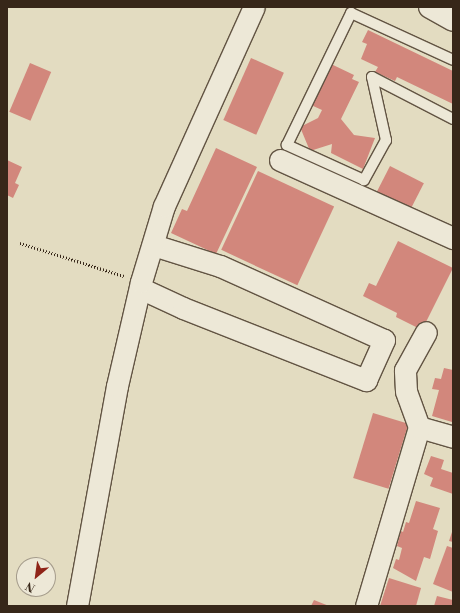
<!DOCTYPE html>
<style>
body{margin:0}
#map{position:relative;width:460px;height:613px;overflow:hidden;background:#e3dcc1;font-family:"Libre Bodoni",serif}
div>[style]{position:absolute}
.building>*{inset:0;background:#d2877c;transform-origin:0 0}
.path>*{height:2.5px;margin-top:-1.25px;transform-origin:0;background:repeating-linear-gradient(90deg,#372719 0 1px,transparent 0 3px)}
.roads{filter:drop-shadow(1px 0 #625443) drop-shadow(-1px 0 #625443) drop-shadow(0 1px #625443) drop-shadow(0 -1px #625443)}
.lane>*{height:10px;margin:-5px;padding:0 5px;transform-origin:5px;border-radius:5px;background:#ede8d7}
.street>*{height:21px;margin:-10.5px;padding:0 10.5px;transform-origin:10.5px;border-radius:10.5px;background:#ede8d7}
.secondary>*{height:22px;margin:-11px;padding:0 11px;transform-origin:11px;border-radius:11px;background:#ede8d7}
span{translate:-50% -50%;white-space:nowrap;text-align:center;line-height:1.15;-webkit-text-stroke:3px #ede8d7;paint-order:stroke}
.frame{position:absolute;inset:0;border:8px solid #372719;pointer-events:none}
.north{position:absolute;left:16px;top:557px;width:40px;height:40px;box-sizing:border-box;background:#ede8d7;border:1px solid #a49b8b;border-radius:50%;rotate:209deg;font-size:11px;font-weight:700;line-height:16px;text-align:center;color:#372719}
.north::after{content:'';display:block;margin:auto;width:14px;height:18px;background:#8f2418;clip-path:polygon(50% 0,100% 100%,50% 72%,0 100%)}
</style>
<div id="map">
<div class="building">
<i style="clip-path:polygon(368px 30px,453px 71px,453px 104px,397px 77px,395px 81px,375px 72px,378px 67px,361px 59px,367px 44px,362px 42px)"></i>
<i style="left:251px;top:58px;width:36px;height:68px;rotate:24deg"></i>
<i style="left:30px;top:63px;width:23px;height:53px;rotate:23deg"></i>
<i style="clip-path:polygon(331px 64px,354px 75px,352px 79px,359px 82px,341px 119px,354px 135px,375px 138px,363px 169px,331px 153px,332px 144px,310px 151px,300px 127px,318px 118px,322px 110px,311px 105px)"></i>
<i style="clip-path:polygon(216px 148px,257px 167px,216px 254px,171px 233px,182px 209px,187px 211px)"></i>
<i style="clip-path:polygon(7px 160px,22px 167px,15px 183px,19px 185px,13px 198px,7px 195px)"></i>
<i style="left:390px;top:166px;width:38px;height:29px;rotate:27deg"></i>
<i style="left:258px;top:171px;width:84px;height:87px;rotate:25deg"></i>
<i style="clip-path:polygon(398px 241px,453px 268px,422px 330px,396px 317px,397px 313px,363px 296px,369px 283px,376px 286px)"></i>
<i style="clip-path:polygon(444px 368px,453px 370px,452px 422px,432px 416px,439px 390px,432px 389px,435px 378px,441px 379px)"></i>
<i style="left:373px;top:413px;width:37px;height:68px;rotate:17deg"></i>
<i style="clip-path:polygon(431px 456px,444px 460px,441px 469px,453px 473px,453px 494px,430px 486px,433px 478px,424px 474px)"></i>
<i style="clip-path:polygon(416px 501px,440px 508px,433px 529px,438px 531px,430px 559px,424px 557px,416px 581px,393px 568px,396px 559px,399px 560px,402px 548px,397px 546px,401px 531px,403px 532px,406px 522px,409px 523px)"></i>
<i style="clip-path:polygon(453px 529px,453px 542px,449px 541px)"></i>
<i style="clip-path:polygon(447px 546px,453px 548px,453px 592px,433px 584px)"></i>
<i style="clip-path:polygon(389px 578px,421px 588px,416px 606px,380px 606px)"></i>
<i style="clip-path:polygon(437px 596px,453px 600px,453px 606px,434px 606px)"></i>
<i style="clip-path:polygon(314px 600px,329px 606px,311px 606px)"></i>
</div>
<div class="path">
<i style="left:20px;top:243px;width:109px;rotate:17.6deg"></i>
</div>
<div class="roads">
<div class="lane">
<i style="left:372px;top:77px;width:65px;rotate:77.5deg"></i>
<i style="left:386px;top:140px;width:46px;rotate:118.8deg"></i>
<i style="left:364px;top:180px;width:85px;rotate:-155.6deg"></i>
<i style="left:287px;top:145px;width:147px;rotate:-64.1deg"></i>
<i style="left:351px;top:13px;width:112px;rotate:24.7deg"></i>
<i style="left:372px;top:77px;width:91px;rotate:27.4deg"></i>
</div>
<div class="street">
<i style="left:280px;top:160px;width:190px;rotate:24.3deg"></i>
<i style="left:140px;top:288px;width:47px;rotate:24.9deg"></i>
<i style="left:183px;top:308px;width:197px;rotate:21.5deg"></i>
<i style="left:366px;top:380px;width:44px;rotate:-65.8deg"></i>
<i style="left:384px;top:340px;width:180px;rotate:-155.7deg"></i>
<i style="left:220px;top:266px;width:70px;rotate:-162.6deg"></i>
<i style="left:419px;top:427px;width:35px;rotate:16deg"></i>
<i style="left:77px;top:606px;width:224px;rotate:-79.7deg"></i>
<i style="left:117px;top:386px;width:107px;rotate:-77deg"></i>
<i style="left:141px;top:282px;width:79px;rotate:-73.2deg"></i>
<i style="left:164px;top:206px;width:218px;rotate:-65.7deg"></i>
<i style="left:366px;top:606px;width:187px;rotate:-73.5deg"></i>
<i style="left:419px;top:427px;width:38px;rotate:-110deg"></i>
<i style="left:406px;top:391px;width:21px;rotate:-93deg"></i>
<i style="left:405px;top:370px;width:43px;rotate:-61.1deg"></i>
</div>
<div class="secondary">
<i style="left:430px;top:7px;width:26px;rotate:29deg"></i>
</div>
</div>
<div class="frame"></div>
<div class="north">N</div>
</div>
